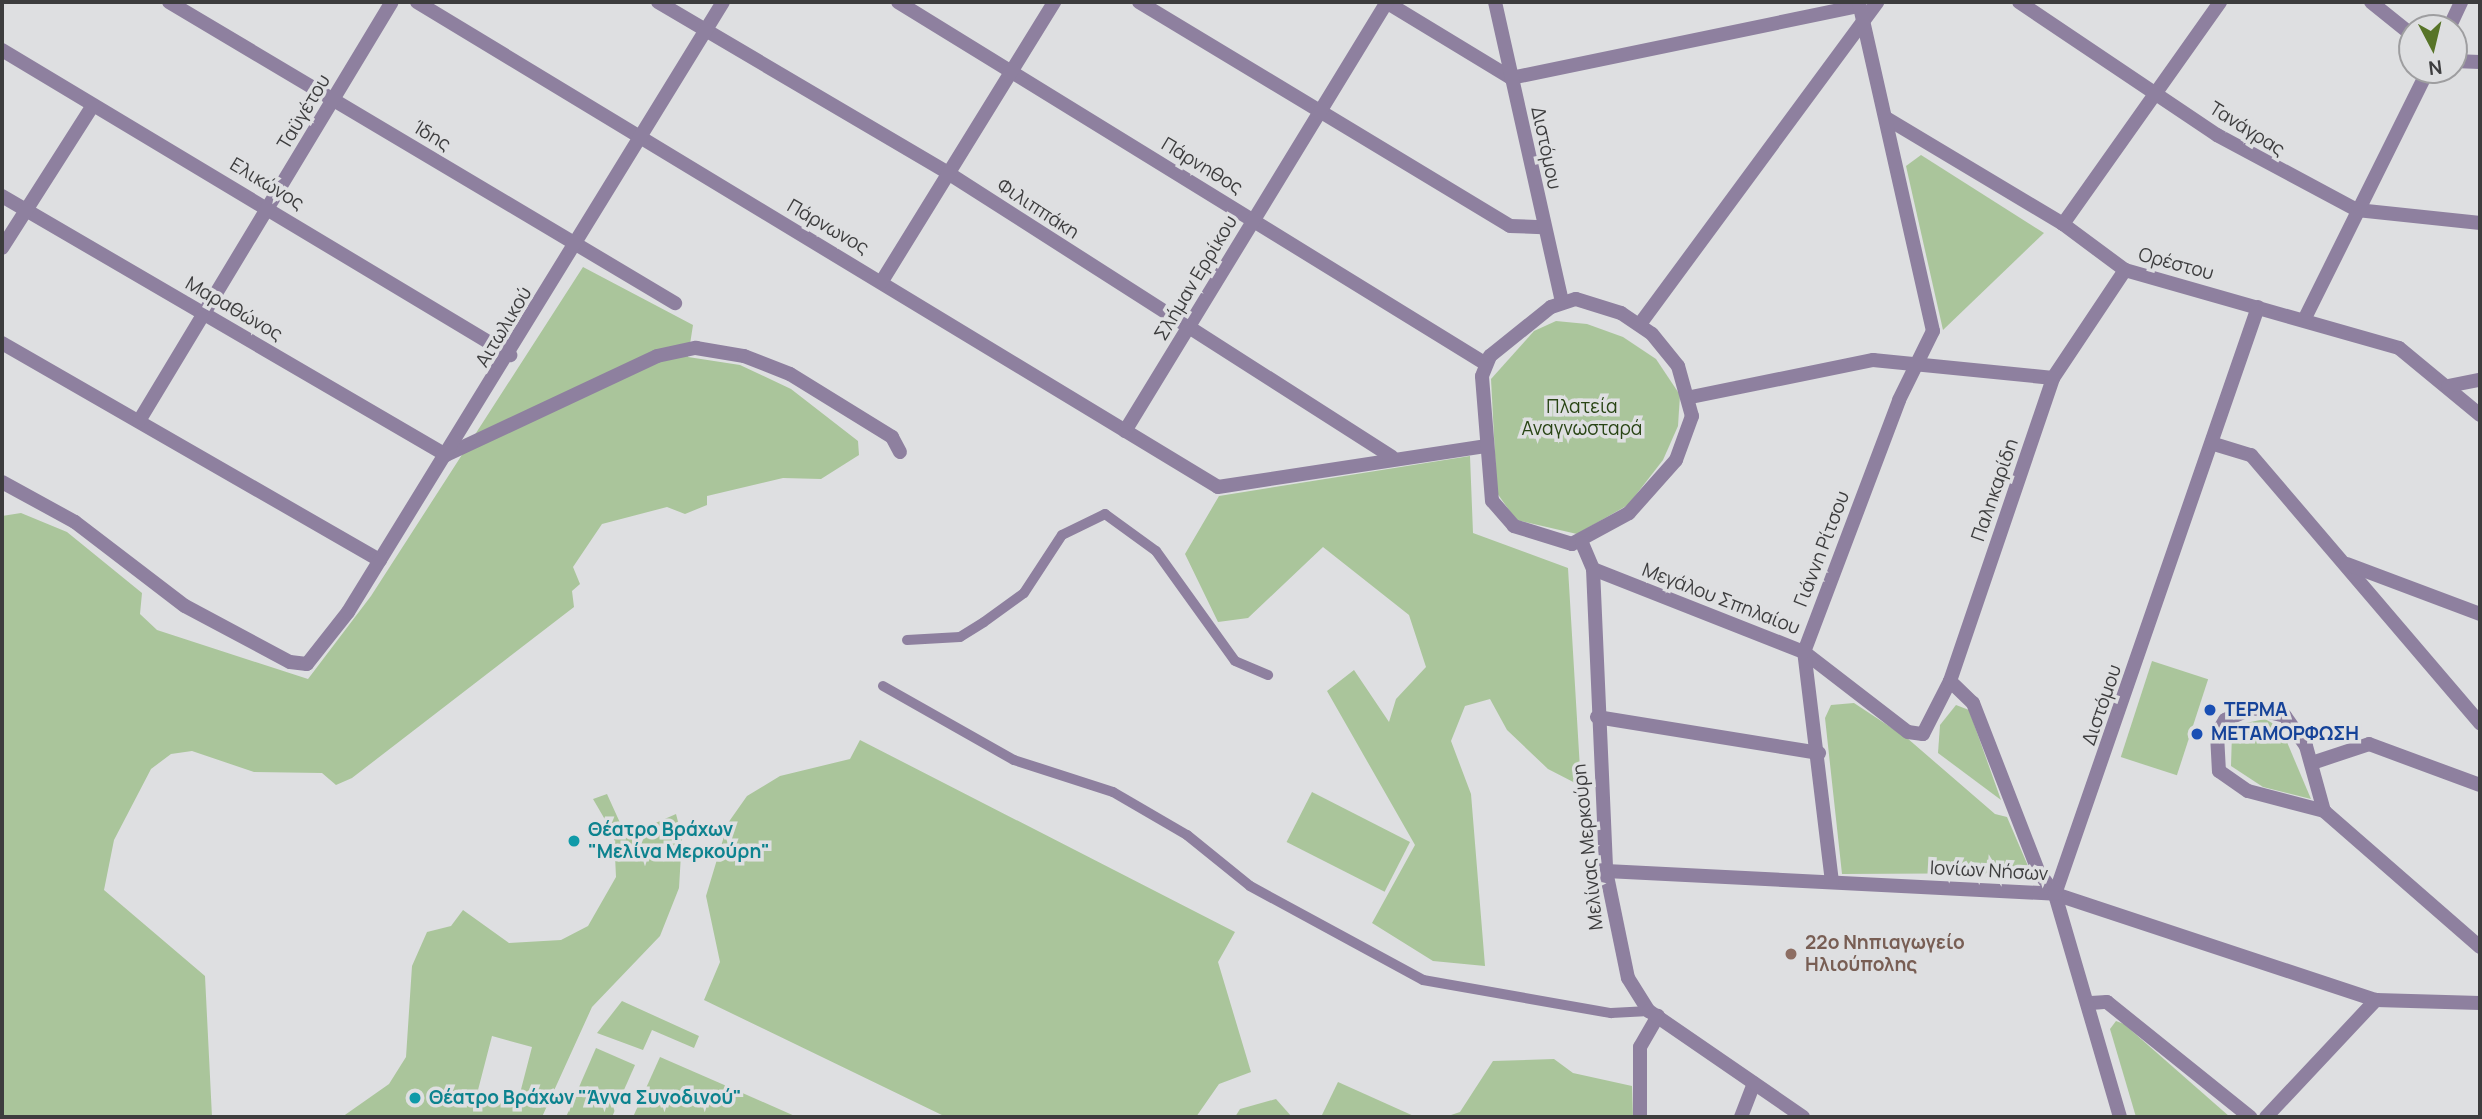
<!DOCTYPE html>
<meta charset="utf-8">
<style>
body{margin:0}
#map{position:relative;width:2482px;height:1119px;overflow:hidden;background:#dedfe1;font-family:Manrope,sans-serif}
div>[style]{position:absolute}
.green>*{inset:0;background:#aac59b;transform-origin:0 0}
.service>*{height:10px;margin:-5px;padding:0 5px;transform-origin:5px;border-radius:5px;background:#8e809f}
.minor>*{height:14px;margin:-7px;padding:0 7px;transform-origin:7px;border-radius:7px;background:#8e809f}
.tertiary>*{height:14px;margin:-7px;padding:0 7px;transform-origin:7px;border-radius:7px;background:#8e809f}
.dots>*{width:19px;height:19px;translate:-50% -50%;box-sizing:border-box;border:4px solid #dedfe1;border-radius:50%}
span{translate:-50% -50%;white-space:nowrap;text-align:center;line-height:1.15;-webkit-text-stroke:7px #dedfe1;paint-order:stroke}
.street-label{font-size:19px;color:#3d3d3e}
.park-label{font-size:19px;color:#294515}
.transit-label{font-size:19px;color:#164399;font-weight:700}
.left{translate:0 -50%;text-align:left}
.culture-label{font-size:19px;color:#0d838f;font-weight:700}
.education-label{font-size:19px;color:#785e54;font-weight:700}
.frame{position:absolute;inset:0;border:4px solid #3d3d3e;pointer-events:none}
.north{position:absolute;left:2398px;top:14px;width:70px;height:70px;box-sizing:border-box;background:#dedfe1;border:2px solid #9e9ea0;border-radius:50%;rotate:173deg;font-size:19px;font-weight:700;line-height:28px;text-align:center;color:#3d3d3e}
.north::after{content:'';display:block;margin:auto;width:24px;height:32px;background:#577428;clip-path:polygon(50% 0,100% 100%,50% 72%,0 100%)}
</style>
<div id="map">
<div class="green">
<i style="clip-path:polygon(1921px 155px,2044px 233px,1943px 330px,1906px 166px)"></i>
<i style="clip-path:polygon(583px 267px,693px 325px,688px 357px,740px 365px,791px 389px,858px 441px,859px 455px,821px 479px,783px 478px,707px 496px,707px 505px,685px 514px,667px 507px,602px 524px,573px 567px,580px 584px,572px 591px,574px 607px,352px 778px,336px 785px,322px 773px,254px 772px,192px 751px,171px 754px,151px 769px,114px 840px,104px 890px,205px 976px,212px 1117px,2px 1117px,2px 516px,21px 513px,67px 532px,142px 593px,140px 614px,157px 630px,308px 679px,371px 596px)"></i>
<i style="clip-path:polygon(1556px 321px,1587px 324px,1623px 337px,1656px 359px,1680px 395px,1678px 426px,1663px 460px,1628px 505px,1577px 534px,1516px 520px,1497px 493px,1491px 379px,1534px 331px)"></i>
<i style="clip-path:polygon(1470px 456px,1473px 533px,1568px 568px,1581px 786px,1548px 769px,1507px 730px,1490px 699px,1465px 706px,1451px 741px,1471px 794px,1485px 966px,1433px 961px,1372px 923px,1415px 845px,1327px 691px,1354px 670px,1389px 722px,1396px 699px,1426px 667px,1409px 615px,1323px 547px,1248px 618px,1218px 622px,1185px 554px,1219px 496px)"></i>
<i style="left:2152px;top:661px;width:59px;height:101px;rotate:18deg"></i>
<i style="clip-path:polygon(1854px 703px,1907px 738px,1995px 814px,2007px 817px,2031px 873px,1842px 874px,1825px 718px,1831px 705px)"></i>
<i style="clip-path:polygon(1956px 705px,1969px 710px,2001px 800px,1938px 753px,1940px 725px)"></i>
<i style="clip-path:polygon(2265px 719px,2281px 728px,2311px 799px,2263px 787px,2231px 766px,2232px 733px,2241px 724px)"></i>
<i style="clip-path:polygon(860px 740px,1235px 932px,1218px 962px,1251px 1072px,1219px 1084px,1196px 1117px,946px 1117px,704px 1000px,720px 962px,706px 896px,728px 823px,747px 796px,780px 776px,850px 759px)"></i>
<i style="left:1312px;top:792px;width:110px;height:56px;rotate:27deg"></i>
<i style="clip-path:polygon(evenodd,607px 794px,626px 836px,676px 814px,682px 837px,679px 888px,660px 936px,592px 1007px,542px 1117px,342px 1117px,389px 1084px,406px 1057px,412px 966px,427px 932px,451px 926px,463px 910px,509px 943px,561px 940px,588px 926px,616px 877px,614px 835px,593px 799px,607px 794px,492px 1036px,532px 1047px,518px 1101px,478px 1090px,492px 1036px)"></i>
<i style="clip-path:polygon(622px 1001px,699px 1036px,694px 1048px,652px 1030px,643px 1050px,597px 1033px)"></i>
<i style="clip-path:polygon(2116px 1021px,2124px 1024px,2230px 1117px,2136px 1117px,2110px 1029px)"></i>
<i style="clip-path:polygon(596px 1048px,635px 1065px,612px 1117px,566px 1117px)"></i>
<i style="clip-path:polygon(660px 1057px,722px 1084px,797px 1117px,633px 1117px)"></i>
<i style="clip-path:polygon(1554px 1059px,1573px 1073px,1632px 1086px,1633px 1117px,1445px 1117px,1460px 1112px,1493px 1061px)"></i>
<i style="clip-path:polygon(1338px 1082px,1416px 1117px,1321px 1117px)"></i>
<i style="clip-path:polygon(1276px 1099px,1292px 1117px,1235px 1117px,1240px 1109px)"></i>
</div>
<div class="service">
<i style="left:907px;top:640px;width:53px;rotate:-3.2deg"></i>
<i style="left:960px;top:637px;width:28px;rotate:-32deg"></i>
<i style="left:984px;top:622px;width:49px;rotate:-35.9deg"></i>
<i style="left:1024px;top:593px;width:69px;rotate:-56.8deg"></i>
<i style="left:1062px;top:535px;width:48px;rotate:-26deg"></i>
<i style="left:1105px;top:514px;width:63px;rotate:36deg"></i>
<i style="left:1156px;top:551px;width:135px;rotate:54.3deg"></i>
<i style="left:1235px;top:661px;width:36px;rotate:23deg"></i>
<i style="left:883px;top:686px;width:150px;rotate:29.5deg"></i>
<i style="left:1014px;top:760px;width:104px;rotate:17.9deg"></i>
<i style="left:1113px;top:792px;width:86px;rotate:30.2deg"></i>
<i style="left:1187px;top:835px;width:81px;rotate:39deg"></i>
<i style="left:1250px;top:886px;width:197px;rotate:28.5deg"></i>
<i style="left:1423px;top:980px;width:191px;rotate:10deg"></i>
<i style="left:1611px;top:1013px;width:38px;rotate:-3deg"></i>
</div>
<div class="minor">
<i style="left:169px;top:2px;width:589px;rotate:30.75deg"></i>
<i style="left:417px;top:2px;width:936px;rotate:31.19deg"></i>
<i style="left:1218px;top:487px;width:272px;rotate:-8.7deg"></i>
<i style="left:658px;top:2px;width:337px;rotate:30.5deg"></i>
<i style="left:948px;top:173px;width:527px;rotate:32.6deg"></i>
<i style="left:898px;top:2px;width:690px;rotate:31.62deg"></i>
<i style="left:1139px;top:2px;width:433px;rotate:31.1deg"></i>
<i style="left:1510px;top:226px;width:33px;rotate:2deg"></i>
<i style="left:1386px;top:2px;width:146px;rotate:31.3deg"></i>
<i style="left:1511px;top:78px;width:355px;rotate:-11.7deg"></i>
<i style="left:2019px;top:2px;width:239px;rotate:33.9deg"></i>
<i style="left:2217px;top:135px;width:159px;rotate:28.2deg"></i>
<i style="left:2357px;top:210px;width:124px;rotate:6deg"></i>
<i style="left:2371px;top:2px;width:53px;rotate:38.8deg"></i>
<i style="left:2449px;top:28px;width:29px;rotate:-65deg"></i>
<i style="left:2px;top:50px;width:593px;rotate:30.98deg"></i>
<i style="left:2454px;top:61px;width:26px;rotate:2deg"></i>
<i style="left:1886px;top:118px;width:206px;rotate:30.9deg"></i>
<i style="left:2063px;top:224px;width:77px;rotate:36.6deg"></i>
<i style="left:2125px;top:270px;width:285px;rotate:15.9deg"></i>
<i style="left:2399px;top:348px;width:105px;rotate:39.6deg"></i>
<i style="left:2px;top:196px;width:514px;rotate:30.26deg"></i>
<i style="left:446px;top:455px;width:233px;rotate:-25.1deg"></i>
<i style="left:657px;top:356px;width:40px;rotate:-12deg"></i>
<i style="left:696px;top:348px;width:49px;rotate:9.5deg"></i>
<i style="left:744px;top:356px;width:49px;rotate:21.4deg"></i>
<i style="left:790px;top:374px;width:120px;rotate:31.7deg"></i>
<i style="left:892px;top:437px;width:17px;rotate:62deg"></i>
<i style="left:2063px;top:224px;width:272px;rotate:-54.7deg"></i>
<i style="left:2px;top:248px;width:169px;rotate:-57.5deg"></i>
<i style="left:882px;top:281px;width:328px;rotate:-58.3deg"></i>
<i style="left:2305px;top:318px;width:277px;rotate:-63.6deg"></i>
<i style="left:1640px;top:324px;width:400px;rotate:-53.6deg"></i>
<i style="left:2px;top:343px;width:436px;rotate:29.9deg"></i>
<i style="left:2448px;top:386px;width:33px;rotate:-11deg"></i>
<i style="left:1691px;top:397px;width:186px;rotate:-11.5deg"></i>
<i style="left:1873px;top:360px;width:181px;rotate:5.7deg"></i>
<i style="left:139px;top:421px;width:489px;rotate:-58.9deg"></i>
<i style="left:1125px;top:431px;width:503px;rotate:-58.59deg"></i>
<i style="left:2214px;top:444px;width:39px;rotate:17deg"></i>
<i style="left:2251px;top:455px;width:353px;rotate:49.5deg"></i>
<i style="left:2px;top:482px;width:83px;rotate:28.7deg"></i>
<i style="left:75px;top:522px;width:138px;rotate:37.4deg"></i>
<i style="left:185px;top:606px;width:119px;rotate:28.1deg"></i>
<i style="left:290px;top:662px;width:17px;rotate:7deg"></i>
<i style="left:307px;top:664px;width:66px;rotate:-51.7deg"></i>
<i style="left:348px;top:612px;width:716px;rotate:-58.42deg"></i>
<i style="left:2347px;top:564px;width:142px;rotate:20.6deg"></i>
<i style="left:1593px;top:569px;width:227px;rotate:21.5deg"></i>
<i style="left:1804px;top:652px;width:131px;rotate:37.6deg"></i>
<i style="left:1908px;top:732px;width:15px;rotate:8deg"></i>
<i style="left:1923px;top:734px;width:59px;rotate:-63deg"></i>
<i style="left:1950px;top:681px;width:320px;rotate:-71.2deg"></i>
<i style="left:2053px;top:378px;width:130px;rotate:-56.3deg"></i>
<i style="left:1950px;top:681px;width:32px;rotate:44deg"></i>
<i style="left:1973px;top:703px;width:180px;rotate:68.8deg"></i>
<i style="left:2038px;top:871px;width:29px;rotate:54deg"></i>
<i style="left:1597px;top:717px;width:225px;rotate:9.2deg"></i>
<i style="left:2312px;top:763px;width:60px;rotate:-18.4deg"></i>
<i style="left:2369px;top:744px;width:118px;rotate:20.3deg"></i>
<i style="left:2324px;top:811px;width:67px;rotate:-105.5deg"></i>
<i style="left:2306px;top:746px;width:37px;rotate:-125deg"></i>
<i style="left:2285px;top:716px;width:33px;rotate:-166deg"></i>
<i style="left:2253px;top:708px;width:30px;rotate:157deg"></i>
<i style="left:2225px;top:720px;width:16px;rotate:120deg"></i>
<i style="left:2217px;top:734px;width:37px;rotate:87deg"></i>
<i style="left:2219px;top:771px;width:35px;rotate:35deg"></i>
<i style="left:2248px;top:791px;width:79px;rotate:14.7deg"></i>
<i style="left:2324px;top:811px;width:207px;rotate:41.1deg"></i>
<i style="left:1606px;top:871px;width:450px;rotate:2.9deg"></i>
<i style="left:2055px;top:894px;width:338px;rotate:18.3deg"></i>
<i style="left:2376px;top:1000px;width:104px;rotate:1.7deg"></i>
<i style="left:1832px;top:882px;width:232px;rotate:-96.9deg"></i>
<i style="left:1804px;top:652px;width:269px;rotate:-69.3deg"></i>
<i style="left:1899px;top:400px;width:77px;rotate:-63.8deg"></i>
<i style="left:1933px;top:331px;width:337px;rotate:-102.7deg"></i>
<i style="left:2091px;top:1003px;width:16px;rotate:-4deg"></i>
<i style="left:2107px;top:1002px;width:184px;rotate:38.8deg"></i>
<i style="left:1640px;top:1117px;width:70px;rotate:-90deg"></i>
<i style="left:1640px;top:1047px;width:36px;rotate:-60deg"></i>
<i style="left:1741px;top:1117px;width:36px;rotate:-69deg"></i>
<i style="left:2120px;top:1117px;width:232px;rotate:-106.3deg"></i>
<i style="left:2055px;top:894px;width:621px;rotate:-70.92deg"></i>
<i style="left:2266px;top:1117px;width:161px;rotate:-46.8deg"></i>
</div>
<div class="tertiary">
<i style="left:1495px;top:2px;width:307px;rotate:77.4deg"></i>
<i style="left:1576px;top:299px;width:47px;rotate:17.3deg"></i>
<i style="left:1621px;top:313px;width:37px;rotate:34deg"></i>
<i style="left:1652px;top:334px;width:41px;rotate:50.9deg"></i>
<i style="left:1678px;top:366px;width:52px;rotate:74.4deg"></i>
<i style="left:1692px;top:416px;width:47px;rotate:110deg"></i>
<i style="left:1676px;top:460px;width:71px;rotate:131.6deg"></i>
<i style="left:1629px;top:513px;width:65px;rotate:151.5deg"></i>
<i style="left:1572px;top:544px;width:61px;rotate:-162.8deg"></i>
<i style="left:1514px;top:526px;width:33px;rotate:-131deg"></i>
<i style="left:1492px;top:501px;width:125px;rotate:-94.6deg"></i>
<i style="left:1482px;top:376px;width:22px;rotate:-68deg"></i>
<i style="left:1490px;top:356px;width:78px;rotate:-38.8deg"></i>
<i style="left:1551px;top:307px;width:26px;rotate:-18deg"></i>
<i style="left:1582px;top:543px;width:28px;rotate:67deg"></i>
<i style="left:1593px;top:569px;width:302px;rotate:87.5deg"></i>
<i style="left:1606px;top:871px;width:109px;rotate:78.4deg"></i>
<i style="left:1628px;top:978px;width:39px;rotate:58deg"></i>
<i style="left:1649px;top:1011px;width:187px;rotate:34.5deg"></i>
</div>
<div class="dots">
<i style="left:2210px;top:710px;background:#1a4fb4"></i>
<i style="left:2197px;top:734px;background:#1a4fb4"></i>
<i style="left:574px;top:841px;background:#0f9aa8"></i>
<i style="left:1791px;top:954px;background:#8d6e63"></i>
<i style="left:415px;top:1098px;background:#0f9aa8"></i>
</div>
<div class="street-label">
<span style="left:304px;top:112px;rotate:-59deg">Ταϋγέτου</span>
<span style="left:2247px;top:129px;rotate:32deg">Τανάγρας</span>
<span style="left:432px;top:136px;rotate:31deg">Ίδης</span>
<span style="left:1546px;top:148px;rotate:78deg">Διστόμου</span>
<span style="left:1202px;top:166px;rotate:31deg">Πάρνηθος</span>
<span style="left:267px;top:184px;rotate:31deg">Ελικώνος</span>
<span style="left:1038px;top:209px;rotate:33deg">Φιλιππάκη</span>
<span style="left:828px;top:227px;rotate:30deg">Πάρνωνος</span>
<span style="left:2176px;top:264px;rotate:15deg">Ορέστου</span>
<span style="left:1196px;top:278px;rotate:-59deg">Σλήμαν Ερρίκου</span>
<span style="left:234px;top:309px;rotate:30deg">Μαραθώνος</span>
<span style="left:504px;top:327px;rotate:-59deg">Αιτωλικού</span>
<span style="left:1995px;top:490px;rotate:-71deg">Παληκαρίδη</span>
<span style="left:1822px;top:549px;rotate:-69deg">Γιάννη Ρίτσου</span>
<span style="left:1721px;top:599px;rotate:21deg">Μεγάλου Σπηλαίου</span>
<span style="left:2102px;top:705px;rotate:-71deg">Διστόμου</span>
<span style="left:1588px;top:847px;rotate:-96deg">Μελίνας Μερκούρη</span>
<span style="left:1989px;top:871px;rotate:3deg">Ιονίων Νήσων</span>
</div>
<div class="park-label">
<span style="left:1582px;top:418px">Πλατεία<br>Αναγνωσταρά</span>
</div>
<div class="transit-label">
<span class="left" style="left:2224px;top:710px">ΤΕΡΜΑ</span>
<span class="left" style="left:2211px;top:734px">ΜΕΤΑΜΟΡΦΩΣΗ</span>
</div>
<div class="culture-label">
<span class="left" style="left:588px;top:841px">Θέατρο Βράχων<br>"Μελίνα Μερκούρη"</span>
<span class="left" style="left:429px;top:1098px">Θέατρο Βράχων "Άννα Συνοδινού"</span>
</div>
<div class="education-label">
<span class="left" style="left:1805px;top:954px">22ο Νηπιαγωγείο<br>Ηλιούπολης</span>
</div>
<div class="frame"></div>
<div class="north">N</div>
</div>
